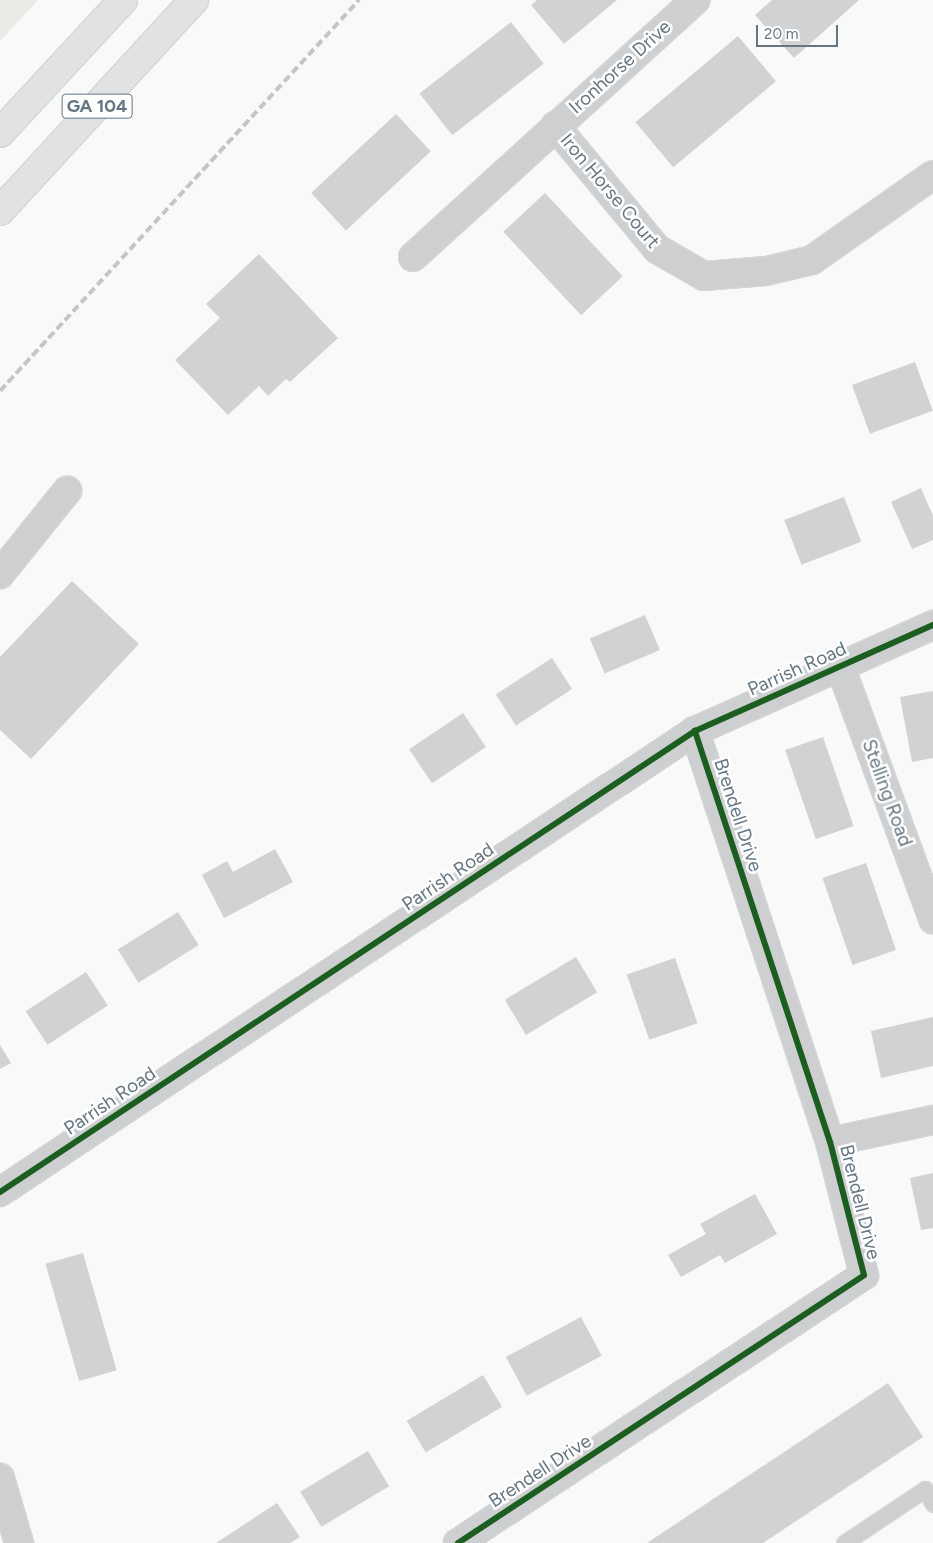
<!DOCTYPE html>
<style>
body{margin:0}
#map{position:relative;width:933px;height:1543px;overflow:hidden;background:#f9f9f9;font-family:Figtree,sans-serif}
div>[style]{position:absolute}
.green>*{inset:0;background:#e8ebe6}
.building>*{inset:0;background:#d0d2d3;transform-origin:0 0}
.roads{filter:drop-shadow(1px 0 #d5d6d7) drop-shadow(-1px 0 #d5d6d7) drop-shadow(0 1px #d5d6d7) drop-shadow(0 -1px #d5d6d7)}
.service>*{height:15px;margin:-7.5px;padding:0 7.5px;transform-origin:7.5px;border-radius:7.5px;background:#cecfd0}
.minor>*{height:28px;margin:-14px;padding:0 14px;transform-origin:14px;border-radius:14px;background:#cecfd0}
.primary>*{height:28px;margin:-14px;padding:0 14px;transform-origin:14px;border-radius:14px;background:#e1e2e2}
.rail>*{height:4px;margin-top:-2px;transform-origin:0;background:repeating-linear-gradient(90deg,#c3c5c6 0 8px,transparent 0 12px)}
.cycleway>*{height:6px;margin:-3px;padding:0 3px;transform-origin:3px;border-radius:3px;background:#1b5e20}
span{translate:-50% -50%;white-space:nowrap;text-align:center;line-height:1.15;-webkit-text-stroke:5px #fff;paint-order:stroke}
.shield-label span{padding:1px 4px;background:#fff;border:1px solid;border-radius:4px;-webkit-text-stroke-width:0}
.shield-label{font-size:18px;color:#657683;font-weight:700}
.street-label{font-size:19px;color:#657683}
.scale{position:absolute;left:756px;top:25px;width:82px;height:22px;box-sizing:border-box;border:2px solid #657683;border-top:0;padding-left:6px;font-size:15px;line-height:18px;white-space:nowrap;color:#657683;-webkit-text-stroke:4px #fff;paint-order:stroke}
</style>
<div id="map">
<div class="green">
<i style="clip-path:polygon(0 0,38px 0,0 41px)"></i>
</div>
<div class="building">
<i style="clip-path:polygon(537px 0,617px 0,564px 44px,531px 5px)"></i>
<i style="clip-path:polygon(772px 0,859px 0,794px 58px,755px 15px)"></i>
<i style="left:511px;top:22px;width:53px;height:116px;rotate:52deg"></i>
<i style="left:738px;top:36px;width:59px;height:134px;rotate:50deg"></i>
<i style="left:396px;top:114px;width:51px;height:116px;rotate:47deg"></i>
<i style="left:545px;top:193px;width:114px;height:57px;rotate:47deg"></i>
<i style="clip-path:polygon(259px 254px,338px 338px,290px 382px,286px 379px,268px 396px,259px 386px,228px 415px,175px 360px,220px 318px,206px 304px)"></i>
<i style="left:915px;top:362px;width:52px;height:67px;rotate:70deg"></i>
<i style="clip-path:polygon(921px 488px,933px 516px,933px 540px,912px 549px,891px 502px)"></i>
<i style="left:844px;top:497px;width:48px;height:64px;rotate:69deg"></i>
<i style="clip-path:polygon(72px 581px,139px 644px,31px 759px,0 730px,0 657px)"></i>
<i style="left:645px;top:615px;width:38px;height:60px;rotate:67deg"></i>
<i style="left:552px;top:658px;width:37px;height:67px;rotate:57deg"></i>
<i style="clip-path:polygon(933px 691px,933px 758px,912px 762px,900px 697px)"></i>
<i style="left:463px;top:713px;width:41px;height:65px;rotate:56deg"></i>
<i style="left:823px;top:737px;width:94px;height:40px;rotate:71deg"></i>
<i style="clip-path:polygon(275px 849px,293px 882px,224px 918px,202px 875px,227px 861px,233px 872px)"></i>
<i style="left:866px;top:863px;width:92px;height:46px;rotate:71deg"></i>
<i style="left:178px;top:912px;width:39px;height:71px;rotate:58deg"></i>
<i style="left:576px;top:957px;width:41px;height:83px;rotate:59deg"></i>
<i style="left:675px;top:958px;width:69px;height:51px;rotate:71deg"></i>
<i style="left:86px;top:972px;width:40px;height:72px;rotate:57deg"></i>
<i style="clip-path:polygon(933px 1017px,933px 1066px,881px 1078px,871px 1031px)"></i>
<i style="clip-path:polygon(0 1045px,11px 1063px,0 1069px)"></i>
<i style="clip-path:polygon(933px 1173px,933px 1228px,921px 1230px,910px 1178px)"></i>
<i style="clip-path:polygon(755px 1194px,777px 1234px,725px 1263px,720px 1255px,681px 1277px,668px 1255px,706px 1234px,700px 1224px)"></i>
<i style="left:83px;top:1253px;width:122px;height:39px;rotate:74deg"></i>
<i style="left:581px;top:1317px;width:44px;height:85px;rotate:62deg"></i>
<i style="left:483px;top:1375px;width:37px;height:89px;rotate:59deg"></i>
<i style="clip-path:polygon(888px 1383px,923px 1437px,763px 1543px,647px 1543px)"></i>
<i style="left:368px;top:1451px;width:41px;height:79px;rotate:59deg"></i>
<i style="clip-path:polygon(277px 1503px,300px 1537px,290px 1543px,216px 1543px)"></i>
</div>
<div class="roads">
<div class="service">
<i style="left:844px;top:1543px;width:97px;rotate:-33.7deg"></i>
<i style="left:925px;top:1489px;width:17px;rotate:62deg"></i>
</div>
<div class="minor">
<i style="left:555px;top:126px;width:160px;rotate:50.3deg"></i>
<i style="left:657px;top:249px;width:54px;rotate:29.9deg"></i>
<i style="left:704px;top:276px;width:62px;rotate:-4.6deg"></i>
<i style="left:766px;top:271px;width:47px;rotate:-13.4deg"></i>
<i style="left:812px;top:260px;width:148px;rotate:-35.1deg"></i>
<i style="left:413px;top:257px;width:382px;rotate:-42.3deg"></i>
<i style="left:0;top:574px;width:107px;rotate:-51.1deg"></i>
<i style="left:840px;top:666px;width:270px;rotate:69.8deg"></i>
<i style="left:830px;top:1142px;width:105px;rotate:-12.1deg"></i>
<i style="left:0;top:1192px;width:834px;rotate:-33.56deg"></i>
<i style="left:695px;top:731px;width:261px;rotate:-24deg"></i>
<i style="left:0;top:1478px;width:68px;rotate:73.7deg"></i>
<i style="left:458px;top:1543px;width:486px;rotate:-33.4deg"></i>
<i style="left:864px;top:1275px;width:137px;rotate:-104.3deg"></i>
<i style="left:830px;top:1142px;width:433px;rotate:-108.2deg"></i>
</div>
<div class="primary">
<i style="left:0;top:133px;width:181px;rotate:-47.2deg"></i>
<i style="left:0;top:211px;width:287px;rotate:-47.4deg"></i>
</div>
</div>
<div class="rail">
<i style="left:0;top:391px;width:531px;rotate:-47.44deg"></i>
</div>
<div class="cycleway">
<i style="left:0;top:1192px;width:834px;rotate:-33.56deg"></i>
<i style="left:695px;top:731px;width:261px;rotate:-24deg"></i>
<i style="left:458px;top:1543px;width:486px;rotate:-33.4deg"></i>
<i style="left:864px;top:1275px;width:137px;rotate:-104.3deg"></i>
<i style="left:830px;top:1142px;width:433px;rotate:-108.2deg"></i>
</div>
<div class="shield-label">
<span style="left:97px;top:106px">GA 104</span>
</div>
<div class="street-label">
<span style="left:620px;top:67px;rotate:-42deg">Ironhorse Drive</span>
<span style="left:610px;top:191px;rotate:50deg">Iron Horse Court</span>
<span style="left:797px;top:669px;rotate:-24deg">Parrish Road</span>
<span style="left:887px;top:793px;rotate:70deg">Stelling Road</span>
<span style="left:738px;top:815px;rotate:72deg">Brendell Drive</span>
<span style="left:448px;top:877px;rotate:-34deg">Parrish Road</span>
<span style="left:110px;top:1101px;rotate:-34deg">Parrish Road</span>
<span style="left:860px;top:1202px;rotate:76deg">Brendell Drive</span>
<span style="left:540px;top:1471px;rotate:-33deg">Brendell Drive</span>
</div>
<div class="scale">20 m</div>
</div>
